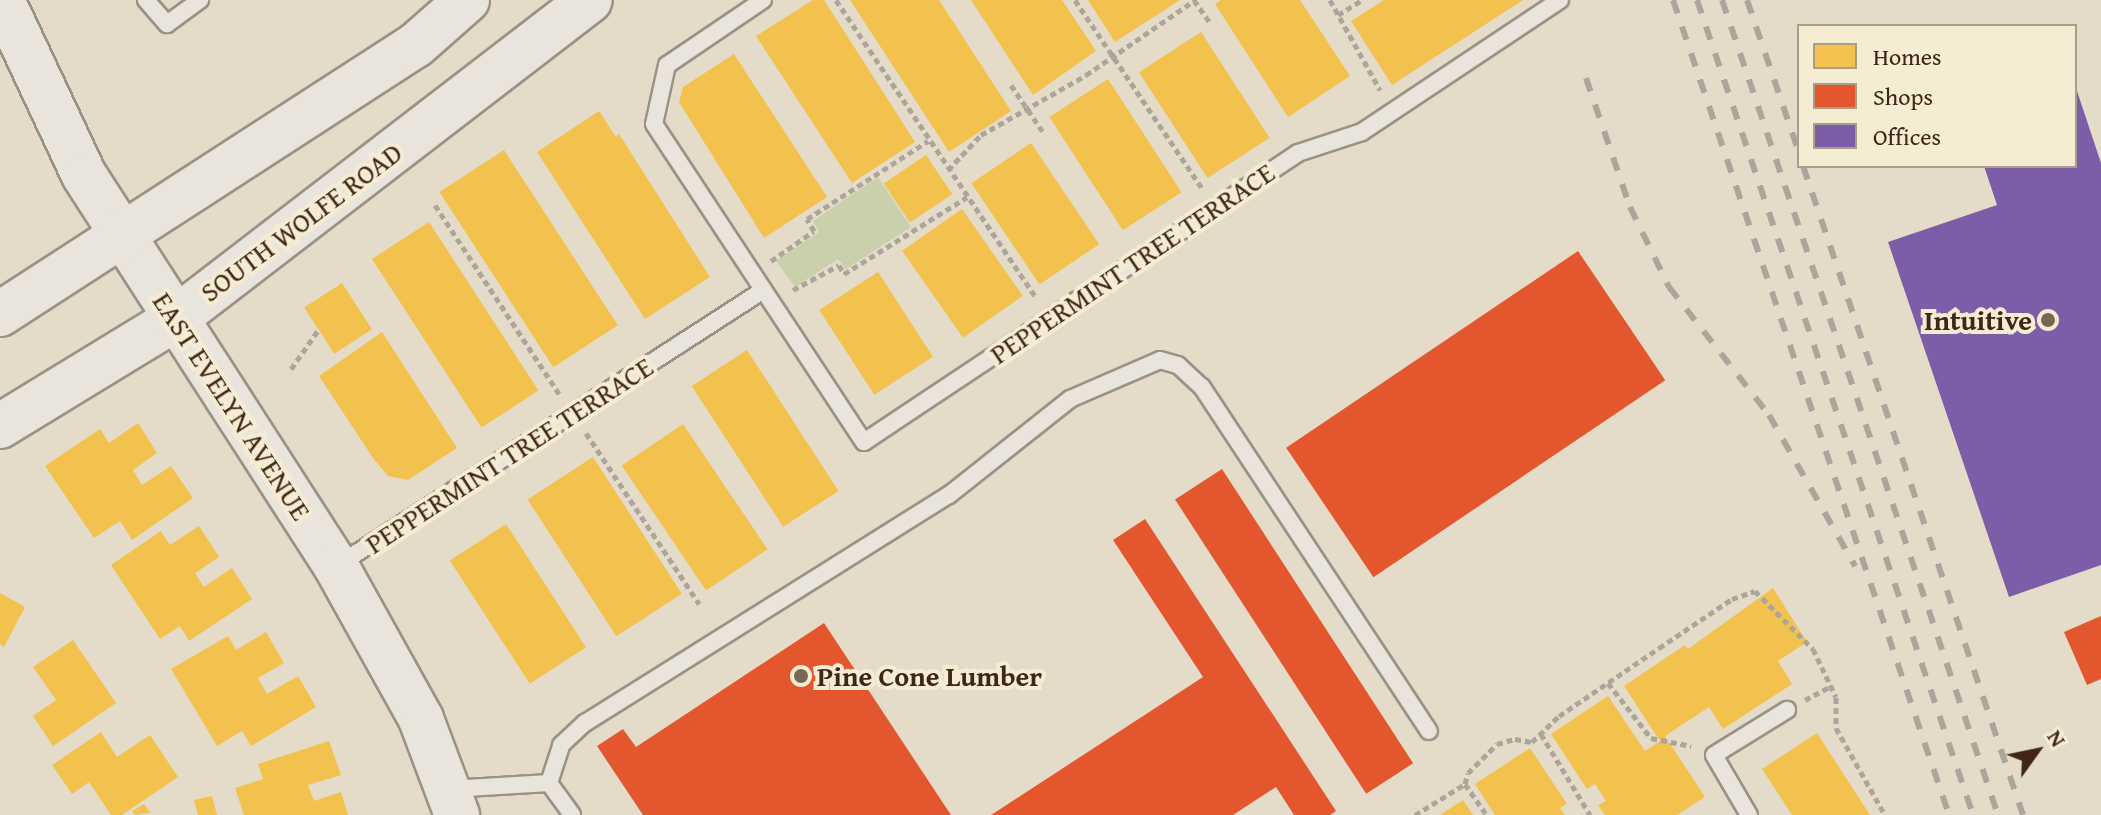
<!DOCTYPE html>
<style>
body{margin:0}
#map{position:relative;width:2101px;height:815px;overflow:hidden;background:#e4dcc9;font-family:"Gentium Book Plus",serif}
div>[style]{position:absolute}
.green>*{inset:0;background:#cacfac}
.homes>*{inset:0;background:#f2c14e;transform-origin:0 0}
.shops>*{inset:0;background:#e4572e;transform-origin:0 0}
.offices>*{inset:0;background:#7b5ea7}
.path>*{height:5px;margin-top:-2.5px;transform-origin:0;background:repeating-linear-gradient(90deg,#aba59b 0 6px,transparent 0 10px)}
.roads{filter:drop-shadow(2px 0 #9a9285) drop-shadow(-2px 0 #9a9285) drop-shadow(0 2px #9a9285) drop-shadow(0 -2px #9a9285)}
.service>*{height:16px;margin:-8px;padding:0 8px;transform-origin:8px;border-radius:8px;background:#e9e5dc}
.secondary>*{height:44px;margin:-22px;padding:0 22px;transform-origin:22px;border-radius:22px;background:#e9e5dc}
.rail>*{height:6px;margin-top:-3px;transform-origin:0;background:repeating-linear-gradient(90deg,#aba59b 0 14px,transparent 0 28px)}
.dots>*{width:22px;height:22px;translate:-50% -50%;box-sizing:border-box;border:4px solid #f5ecd4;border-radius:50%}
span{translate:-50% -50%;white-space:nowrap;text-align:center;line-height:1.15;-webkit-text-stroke:8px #f5ecd4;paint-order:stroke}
.street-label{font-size:28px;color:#402614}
.poi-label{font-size:28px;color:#402614;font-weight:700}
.right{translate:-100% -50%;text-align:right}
.left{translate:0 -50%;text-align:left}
.legend{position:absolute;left:1797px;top:24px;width:280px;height:144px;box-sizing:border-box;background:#f5ecd4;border:2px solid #ad9d87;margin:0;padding:10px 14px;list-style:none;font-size:24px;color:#402614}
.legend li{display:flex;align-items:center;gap:16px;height:40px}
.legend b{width:40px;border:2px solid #ad9d87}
.north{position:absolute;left:1997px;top:711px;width:80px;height:80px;-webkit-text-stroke:6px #f5ecd4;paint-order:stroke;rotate:57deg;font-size:22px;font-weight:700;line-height:32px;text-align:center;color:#402614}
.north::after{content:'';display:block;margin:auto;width:28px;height:36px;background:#402614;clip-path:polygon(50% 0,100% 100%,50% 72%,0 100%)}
</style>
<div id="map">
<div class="green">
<i style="clip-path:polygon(878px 177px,911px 227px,846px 269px,838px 259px,795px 287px,776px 261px,819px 232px,813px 221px)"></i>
</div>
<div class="homes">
<i style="clip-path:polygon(813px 0,824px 0,915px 142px,852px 183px,756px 36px)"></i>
<i style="clip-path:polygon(850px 0,939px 0,1011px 111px,949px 152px)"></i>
<i style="clip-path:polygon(971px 0,1062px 0,1096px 51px,1033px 95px)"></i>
<i style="clip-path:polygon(1088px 0,1180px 0,1115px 42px)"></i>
<i style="clip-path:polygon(1221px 0,1300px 0,1350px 76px,1288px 117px,1215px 4px)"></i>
<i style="clip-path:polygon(1384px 0,1523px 0,1392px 85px,1351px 21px)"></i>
<i style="left:1201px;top:32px;width:126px;height:74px;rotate:57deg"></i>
<i style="clip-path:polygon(734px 54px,827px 197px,764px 238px,679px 102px,683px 87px)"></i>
<i style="left:1108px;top:79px;width:135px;height:70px;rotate:57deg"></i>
<i style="clip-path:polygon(599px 111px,616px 137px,619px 134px,710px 277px,645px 319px,537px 152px)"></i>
<i style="left:1031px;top:143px;width:122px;height:72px;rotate:56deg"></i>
<i style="left:504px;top:150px;width:209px;height:77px;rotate:57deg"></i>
<i style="left:926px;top:155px;width:47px;height:51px;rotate:56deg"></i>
<i style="left:962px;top:209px;width:106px;height:73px;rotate:55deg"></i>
<i style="left:429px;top:222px;width:201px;height:68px;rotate:57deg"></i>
<i style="left:878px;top:272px;width:101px;height:70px;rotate:57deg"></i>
<i style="left:342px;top:283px;width:55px;height:45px;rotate:57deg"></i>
<i style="clip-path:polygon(382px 332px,457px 448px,408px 480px,388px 476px,373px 458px,319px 376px)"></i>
<i style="left:747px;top:350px;width:168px;height:66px;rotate:57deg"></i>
<i style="clip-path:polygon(138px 423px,157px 453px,133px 470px,142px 485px,171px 466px,193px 498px,132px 540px,120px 521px,94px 538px,45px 466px,100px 429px,109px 443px)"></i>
<i style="left:683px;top:424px;width:151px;height:74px;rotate:56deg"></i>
<i style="left:593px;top:457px;width:163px;height:78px;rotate:57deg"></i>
<i style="left:506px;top:524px;width:147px;height:67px;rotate:57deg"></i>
<i style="clip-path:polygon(199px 526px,219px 557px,195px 573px,204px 587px,232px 568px,252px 599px,189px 641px,180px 626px,160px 639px,111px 565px,161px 531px,170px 545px)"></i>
<i style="clip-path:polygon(1773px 588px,1807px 642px,1778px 661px,1792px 684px,1723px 729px,1709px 707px,1665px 736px,1705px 797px,1677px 815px,1605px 815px,1598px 805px,1606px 801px,1595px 784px,1587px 789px,1551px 734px,1608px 696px,1645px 751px,1660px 741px,1624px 686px,1685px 645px,1688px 649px)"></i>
<i style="clip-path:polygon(0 593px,25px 607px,4px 647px,0 644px)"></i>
<i style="clip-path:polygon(266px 632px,284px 663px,258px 678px,267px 694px,298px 676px,316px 707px,251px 746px,242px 731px,217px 746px,171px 669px,228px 636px,236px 650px)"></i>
<i style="clip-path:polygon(73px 640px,116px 703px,53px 746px,33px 716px,56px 700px,33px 667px)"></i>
<i style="clip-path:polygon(101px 732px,117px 757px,150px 735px,178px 777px,122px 815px,111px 815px,89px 782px,72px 794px,52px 765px)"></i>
<i style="clip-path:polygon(1817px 733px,1870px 815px,1792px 815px,1762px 769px)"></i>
<i style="clip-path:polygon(329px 741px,341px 775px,308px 785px,314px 801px,341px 792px,348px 815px,244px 815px,235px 788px,263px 779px,258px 764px)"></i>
<i style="clip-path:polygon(1530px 748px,1567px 804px,1560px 808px,1565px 815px,1495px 815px,1475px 784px)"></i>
<i style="clip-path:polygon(212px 796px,217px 815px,198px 815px,194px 800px)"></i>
<i style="clip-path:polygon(1463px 800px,1473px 815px,1440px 815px)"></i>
<i style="clip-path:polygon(144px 804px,150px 813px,135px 815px,132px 811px)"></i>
</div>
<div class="shops">
<i style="left:1578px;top:251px;width:156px;height:352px;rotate:56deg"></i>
<i style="left:1222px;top:469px;width:351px;height:56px;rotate:57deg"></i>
<i style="clip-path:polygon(1145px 519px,1336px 811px,1330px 815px,1294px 815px,1276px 787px,1233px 815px,991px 815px,1203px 677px,1113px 540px)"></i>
<i style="clip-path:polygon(2101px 616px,2101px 679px,2087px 685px,2064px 632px)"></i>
<i style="clip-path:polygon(824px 623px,951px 815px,643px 815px,597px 746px,623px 729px,636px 747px)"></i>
</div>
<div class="offices">
<i style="clip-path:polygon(2076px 88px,2101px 163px,2101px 565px,2009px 597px,1888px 242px,1997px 205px,1984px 166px,2075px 166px)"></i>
</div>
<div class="path">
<i style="left:836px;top:0;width:359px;rotate:56.1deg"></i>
<i style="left:1075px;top:0;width:227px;rotate:56deg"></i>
<i style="left:1194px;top:0;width:28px;rotate:55deg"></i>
<i style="left:1330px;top:0;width:103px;rotate:60.9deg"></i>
<i style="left:1338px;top:15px;width:28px;rotate:-32deg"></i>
<i style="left:1011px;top:85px;width:57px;rotate:55.8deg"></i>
<i style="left:948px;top:170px;width:48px;rotate:-46.7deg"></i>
<i style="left:981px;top:135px;width:121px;rotate:-29.7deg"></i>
<i style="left:1086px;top:75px;width:132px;rotate:-34.5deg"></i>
<i style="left:435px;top:205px;width:227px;rotate:56.7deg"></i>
<i style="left:771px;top:261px;width:52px;rotate:-34.9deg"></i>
<i style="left:814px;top:231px;width:14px;rotate:-120deg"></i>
<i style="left:807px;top:219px;width:144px;rotate:-32.8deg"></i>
<i style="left:793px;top:290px;width:52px;rotate:-28.5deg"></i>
<i style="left:839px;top:265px;width:10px;rotate:61deg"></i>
<i style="left:844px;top:274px;width:145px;rotate:-32deg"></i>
<i style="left:291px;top:369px;width:49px;rotate:-55deg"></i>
<i style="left:586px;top:433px;width:205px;rotate:56.5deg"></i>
<i style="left:1608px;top:683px;width:70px;rotate:52deg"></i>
<i style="left:1651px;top:738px;width:41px;rotate:11.3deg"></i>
<i style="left:1805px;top:700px;width:30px;rotate:-28deg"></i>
<i style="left:1541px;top:734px;width:95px;rotate:58.8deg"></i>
<i style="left:1465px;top:784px;width:38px;rotate:55deg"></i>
<i style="left:1415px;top:815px;width:59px;rotate:-31.8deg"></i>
<i style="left:1465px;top:784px;width:11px;rotate:-75deg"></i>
<i style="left:1468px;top:773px;width:41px;rotate:-45deg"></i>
<i style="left:1497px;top:744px;width:19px;rotate:-16deg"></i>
<i style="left:1515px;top:739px;width:17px;rotate:10deg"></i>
<i style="left:1532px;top:742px;width:37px;rotate:-44deg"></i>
<i style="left:1559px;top:716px;width:121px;rotate:-34.2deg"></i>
<i style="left:1659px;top:648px;width:88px;rotate:-33.9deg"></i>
<i style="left:1732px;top:599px;width:24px;rotate:-19deg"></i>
<i style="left:1755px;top:591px;width:82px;rotate:45deg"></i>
<i style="left:1813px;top:649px;width:53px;rotate:64.4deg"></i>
<i style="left:1836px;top:697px;width:31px;rotate:90deg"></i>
<i style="left:1836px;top:728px;width:100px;rotate:60.6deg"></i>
</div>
<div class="roads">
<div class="service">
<i style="left:146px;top:0;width:32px;rotate:49deg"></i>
<i style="left:167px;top:24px;width:41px;rotate:-36deg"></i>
<i style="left:763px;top:0;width:116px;rotate:145.9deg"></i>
<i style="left:667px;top:65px;width:60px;rotate:102.4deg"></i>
<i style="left:654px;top:124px;width:381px;rotate:56.6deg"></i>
<i style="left:864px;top:442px;width:521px;rotate:-33.66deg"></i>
<i style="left:1298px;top:153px;width:67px;rotate:-18.2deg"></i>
<i style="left:1362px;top:132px;width:238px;rotate:-33.7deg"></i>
<i style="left:338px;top:565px;width:505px;rotate:-32.87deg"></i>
<i style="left:549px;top:783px;width:40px;rotate:-72deg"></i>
<i style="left:561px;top:745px;width:33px;rotate:-43deg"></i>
<i style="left:585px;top:723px;width:430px;rotate:-32.1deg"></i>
<i style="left:949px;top:495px;width:154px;rotate:-38.4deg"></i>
<i style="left:1070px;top:399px;width:98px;rotate:-23.4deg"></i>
<i style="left:1160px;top:360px;width:19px;rotate:16deg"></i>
<i style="left:1178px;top:365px;width:33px;rotate:43deg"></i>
<i style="left:1202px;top:387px;width:412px;rotate:56.6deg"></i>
<i style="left:450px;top:789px;width:99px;rotate:-3.5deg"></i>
<i style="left:549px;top:783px;width:39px;rotate:54deg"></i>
<i style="left:1749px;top:815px;width:69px;rotate:-120.3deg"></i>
<i style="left:1714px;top:755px;width:86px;rotate:-31.7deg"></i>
</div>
<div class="secondary">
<i style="left:2px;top:0;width:193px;rotate:64.9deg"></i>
<i style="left:84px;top:175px;width:465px;rotate:57.2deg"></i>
<i style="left:336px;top:566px;width:175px;rotate:60.9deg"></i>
<i style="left:421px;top:719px;width:103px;rotate:69.4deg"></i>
<i style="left:0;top:314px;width:495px;rotate:-32.9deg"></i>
<i style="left:416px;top:45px;width:68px;rotate:-41.4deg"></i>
<i style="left:0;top:426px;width:205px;rotate:-31.4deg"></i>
<i style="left:175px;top:319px;width:523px;rotate:-37.55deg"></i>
</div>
</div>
<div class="rail">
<i style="left:1673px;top:0;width:860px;rotate:71.29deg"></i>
<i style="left:1697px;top:0;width:860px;rotate:71.29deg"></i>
<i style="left:1722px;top:0;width:860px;rotate:71.29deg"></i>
<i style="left:1747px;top:0;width:162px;rotate:71.2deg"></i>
<i style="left:1586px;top:78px;width:136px;rotate:71.2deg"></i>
<i style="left:1630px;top:207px;width:89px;rotate:64deg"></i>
<i style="left:1669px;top:287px;width:162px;rotate:52deg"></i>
<i style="left:1769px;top:415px;width:174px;rotate:60.3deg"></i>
<i style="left:1803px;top:166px;width:685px;rotate:71.27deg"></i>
</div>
<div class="dots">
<i style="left:2048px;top:320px;background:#796653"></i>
<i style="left:801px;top:676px;background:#796653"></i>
</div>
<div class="street-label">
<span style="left:301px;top:222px;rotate:-37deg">SOUTH WOLFE ROAD</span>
<span style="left:1132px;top:263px;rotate:-34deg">PEPPERMINT TREE TERRACE</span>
<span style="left:232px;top:406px;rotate:57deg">EAST EVELYN AVENUE</span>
<span style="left:509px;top:455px;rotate:-33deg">PEPPERMINT TREE TERRACE</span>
</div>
<div class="poi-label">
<span class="right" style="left:2032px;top:320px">Intuitive</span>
<span class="left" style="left:817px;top:676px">Pine Cone Lumber</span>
</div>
<ul class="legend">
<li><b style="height:22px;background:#f2c14e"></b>Homes</li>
<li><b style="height:22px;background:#e4572e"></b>Shops</li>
<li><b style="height:22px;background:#7b5ea7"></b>Offices</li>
</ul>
<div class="north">N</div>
</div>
